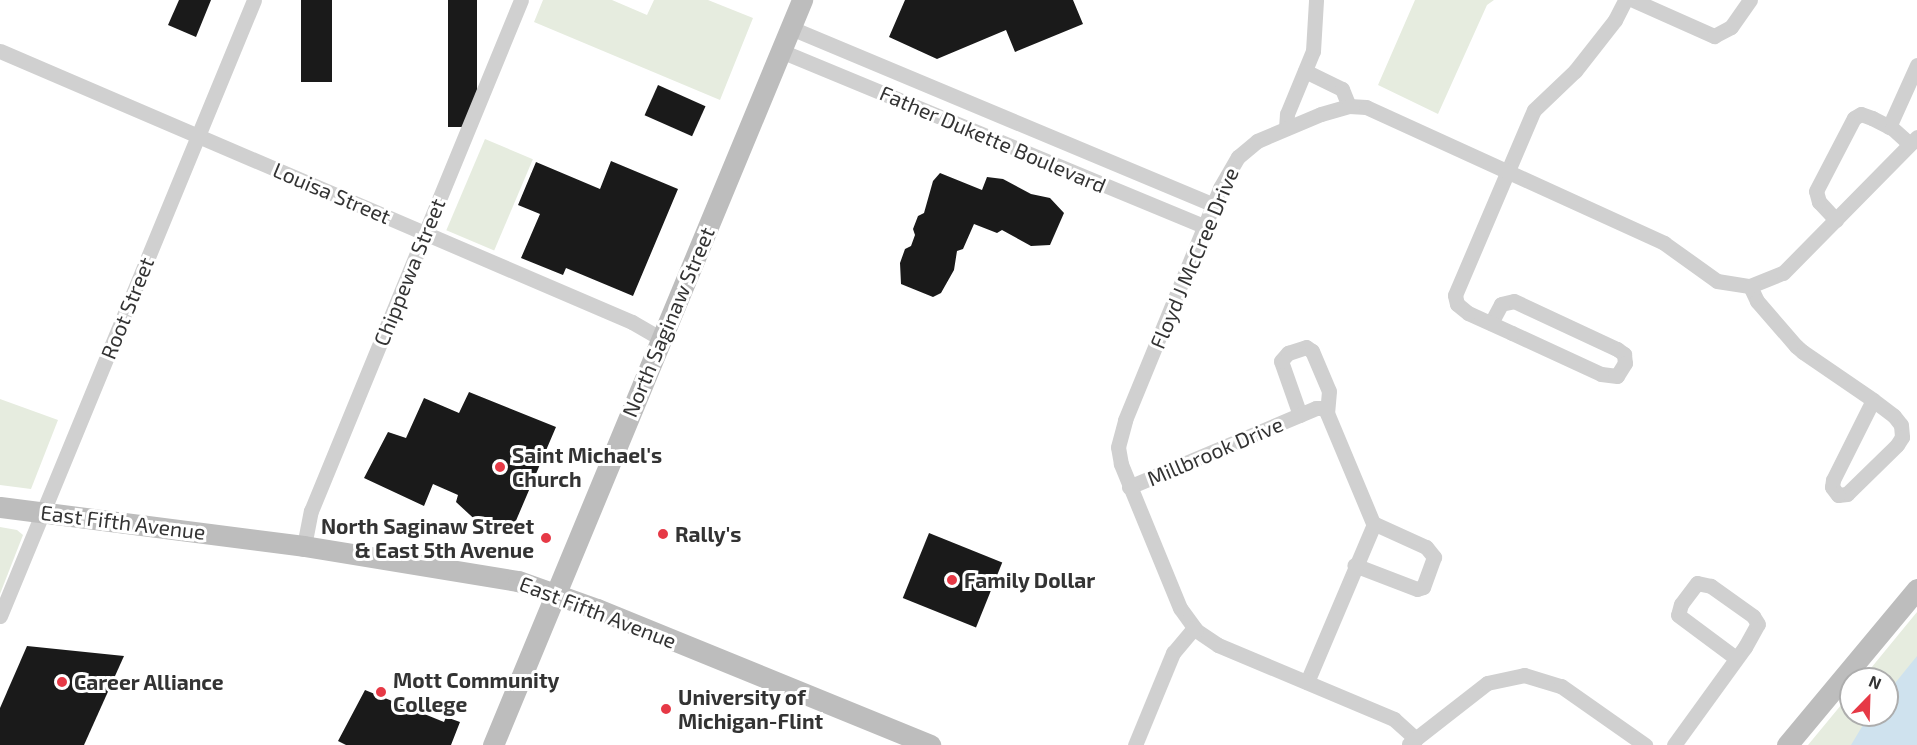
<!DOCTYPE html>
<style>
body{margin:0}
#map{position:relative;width:1917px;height:745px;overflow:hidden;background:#fff;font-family:"Exo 2",sans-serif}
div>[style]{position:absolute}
.green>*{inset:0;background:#e6ecdf;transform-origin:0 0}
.water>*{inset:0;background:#cfe2ee}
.building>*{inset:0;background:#1a1a1a;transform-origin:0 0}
.street>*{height:15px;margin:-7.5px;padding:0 7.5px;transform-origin:7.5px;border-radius:7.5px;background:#d0d0d0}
.secondary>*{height:21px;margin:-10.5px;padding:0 10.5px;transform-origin:10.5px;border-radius:10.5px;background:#bdbdbd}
.dots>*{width:16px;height:16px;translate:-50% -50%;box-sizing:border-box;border:3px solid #fff;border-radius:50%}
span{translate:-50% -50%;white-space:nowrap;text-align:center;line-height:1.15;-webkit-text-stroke:6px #fff;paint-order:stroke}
.street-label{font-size:21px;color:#333}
.poi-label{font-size:21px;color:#333;font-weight:700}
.left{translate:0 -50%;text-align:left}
.right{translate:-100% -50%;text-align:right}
.north{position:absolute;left:1839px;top:667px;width:60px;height:60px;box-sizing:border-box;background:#fff;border:2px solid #adadad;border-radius:50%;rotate:23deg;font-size:16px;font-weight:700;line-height:24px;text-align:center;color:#333}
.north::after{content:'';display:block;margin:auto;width:21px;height:27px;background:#e63946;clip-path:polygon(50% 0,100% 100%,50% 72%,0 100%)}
</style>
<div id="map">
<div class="green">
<i style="clip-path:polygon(543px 0,612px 0,647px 15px,654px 0,708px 0,753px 18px,720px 100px,534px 22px)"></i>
<i style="clip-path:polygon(1415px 0,1494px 0,1487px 5px,1438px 114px,1378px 85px)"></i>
<i style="left:485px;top:139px;width:52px;height:99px;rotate:23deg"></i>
<i style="clip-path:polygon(0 399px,58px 420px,31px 489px,0 485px)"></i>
<i style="clip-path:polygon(0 527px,17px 530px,23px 535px,0 594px)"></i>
<i style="clip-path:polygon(1917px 612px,1917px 745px,1808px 745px,1851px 693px,1851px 715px,1887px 715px,1887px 679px,1862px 679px)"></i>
</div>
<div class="water">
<i style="clip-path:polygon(1917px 656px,1917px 745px,1851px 745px,1869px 715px,1887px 715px,1887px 693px)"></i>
</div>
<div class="building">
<i style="clip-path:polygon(179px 0,211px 0,196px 37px,168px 25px)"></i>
<i style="left:301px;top:0;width:31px;height:82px"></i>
<i style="left:448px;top:0;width:29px;height:127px"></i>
<i style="clip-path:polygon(905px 0,1073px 0,1083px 24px,1015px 52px,1006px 30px,937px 59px,889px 37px)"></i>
<i style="left:658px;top:85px;width:52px;height:33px;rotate:24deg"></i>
<i style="clip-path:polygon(611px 161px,678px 189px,633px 296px,566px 268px,563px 275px,521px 258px,540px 214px,518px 205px,536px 162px,600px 189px)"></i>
<i style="clip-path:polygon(940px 173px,982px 190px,987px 177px,1003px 179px,1031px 194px,1050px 198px,1064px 213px,1050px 245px,1031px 246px,1002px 230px,997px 233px,974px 224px,963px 249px,957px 251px,954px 270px,941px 293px,933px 297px,901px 284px,900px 263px,905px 249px,911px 246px,915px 235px,913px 229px,918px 216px,924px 213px,933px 181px)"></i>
<i style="clip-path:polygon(469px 392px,556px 427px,512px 530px,483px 527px,456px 502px,458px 495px,433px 484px,424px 506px,364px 478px,388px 432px,406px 438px,424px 398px,459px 413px)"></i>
<i style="left:929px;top:533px;width:79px;height:70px;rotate:22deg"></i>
<i style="clip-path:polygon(27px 646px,124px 656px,84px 745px,0 745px,0 708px)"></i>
<i style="clip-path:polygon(365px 690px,444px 722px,446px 717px,460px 722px,451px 745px,346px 745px,338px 741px)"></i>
</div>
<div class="street">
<i style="left:1633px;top:0;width:89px;rotate:24deg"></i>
<i style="left:1714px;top:36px;width:19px;rotate:-28deg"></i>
<i style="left:1731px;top:27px;width:33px;rotate:-55deg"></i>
<i style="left:791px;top:28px;width:459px;rotate:22.7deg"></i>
<i style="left:0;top:51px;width:688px;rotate:23.21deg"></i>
<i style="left:632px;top:322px;width:34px;rotate:30deg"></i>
<i style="left:781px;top:51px;width:459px;rotate:22.5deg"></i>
<i style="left:1305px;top:71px;width:41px;rotate:25.9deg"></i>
<i style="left:1342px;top:89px;width:18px;rotate:68deg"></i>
<i style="left:1889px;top:127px;width:68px;rotate:-65.7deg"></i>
<i style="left:1286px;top:128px;width:14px;rotate:-86deg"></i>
<i style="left:1287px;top:114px;width:68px;rotate:-67.6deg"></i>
<i style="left:1313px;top:51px;width:51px;rotate:-86.6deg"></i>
<i style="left:1836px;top:220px;width:25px;rotate:-133deg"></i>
<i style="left:1819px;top:202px;width:11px;rotate:-105deg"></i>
<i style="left:1816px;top:191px;width:82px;rotate:-62.5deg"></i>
<i style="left:1854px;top:118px;width:8px;rotate:-30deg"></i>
<i style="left:1861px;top:114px;width:12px;rotate:20deg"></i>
<i style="left:1872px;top:118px;width:22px;rotate:27deg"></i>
<i style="left:1892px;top:128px;width:24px;rotate:42deg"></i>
<i style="left:1750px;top:286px;width:17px;rotate:65deg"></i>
<i style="left:1757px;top:301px;width:60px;rotate:49.1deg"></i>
<i style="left:1796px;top:346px;width:9px;rotate:41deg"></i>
<i style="left:1803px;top:352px;width:85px;rotate:34.4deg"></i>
<i style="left:1873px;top:400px;width:26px;rotate:37deg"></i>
<i style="left:1894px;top:416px;width:11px;rotate:52deg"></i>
<i style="left:1901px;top:425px;width:12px;rotate:85deg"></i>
<i style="left:1902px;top:437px;width:9px;rotate:122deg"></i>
<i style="left:1897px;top:445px;width:70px;rotate:135.6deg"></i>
<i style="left:1847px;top:494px;width:9px;rotate:174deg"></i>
<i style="left:1838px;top:495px;width:10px;rotate:-127deg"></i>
<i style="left:1832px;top:487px;width:7px;rotate:-82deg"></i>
<i style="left:1833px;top:480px;width:89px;rotate:-63.4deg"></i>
<i style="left:1491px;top:323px;width:21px;rotate:-62deg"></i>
<i style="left:1501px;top:304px;width:13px;rotate:-13deg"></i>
<i style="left:1514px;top:301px;width:114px;rotate:25deg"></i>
<i style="left:1617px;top:349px;width:9px;rotate:36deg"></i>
<i style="left:1624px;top:354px;width:9px;rotate:84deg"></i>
<i style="left:1625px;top:363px;width:15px;rotate:122deg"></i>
<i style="left:1617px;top:376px;width:16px;rotate:-173deg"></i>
<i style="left:1601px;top:374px;width:98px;rotate:-155.3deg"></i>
<i style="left:1512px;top:333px;width:48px;rotate:-155.6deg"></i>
<i style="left:1468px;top:313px;width:14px;rotate:-141deg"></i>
<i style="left:1457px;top:304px;width:9px;rotate:-103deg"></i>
<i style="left:1455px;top:295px;width:201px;rotate:-66.9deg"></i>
<i style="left:1534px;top:110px;width:57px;rotate:-43.6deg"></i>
<i style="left:1575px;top:71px;width:65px;rotate:-51.9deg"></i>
<i style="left:1615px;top:20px;width:22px;rotate:-63deg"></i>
<i style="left:1300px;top:415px;width:57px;rotate:-109.4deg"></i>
<i style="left:1281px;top:361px;width:11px;rotate:-49deg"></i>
<i style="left:1288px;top:353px;width:19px;rotate:-18deg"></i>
<i style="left:1306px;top:347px;width:7px;rotate:34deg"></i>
<i style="left:1312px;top:351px;width:43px;rotate:67deg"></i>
<i style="left:1329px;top:391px;width:22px;rotate:95deg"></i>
<i style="left:1327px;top:413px;width:119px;rotate:67.3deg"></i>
<i style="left:1373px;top:523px;width:58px;rotate:24.4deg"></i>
<i style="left:1426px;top:547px;width:13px;rotate:51deg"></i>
<i style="left:1434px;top:557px;width:32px;rotate:110deg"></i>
<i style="left:1423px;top:587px;width:6px;rotate:162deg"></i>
<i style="left:1417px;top:589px;width:67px;rotate:-159.1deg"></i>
<i style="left:1129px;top:487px;width:203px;rotate:-22.9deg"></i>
<i style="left:1316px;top:408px;width:10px"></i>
<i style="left:304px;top:546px;width:36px;rotate:-79deg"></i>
<i style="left:311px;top:511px;width:552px;rotate:-67.66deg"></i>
<i style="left:0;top:616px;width:666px;rotate:-67.59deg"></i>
<i style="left:1307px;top:682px;width:172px;rotate:-67deg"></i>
<i style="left:1416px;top:739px;width:30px;rotate:-138deg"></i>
<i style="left:1394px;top:719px;width:191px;rotate:-157.2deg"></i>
<i style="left:1218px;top:645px;width:27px;rotate:-146deg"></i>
<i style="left:1196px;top:630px;width:27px;rotate:-126deg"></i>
<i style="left:1180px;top:608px;width:156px;rotate:-112.3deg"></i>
<i style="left:1121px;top:464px;width:17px;rotate:-100deg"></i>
<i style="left:1118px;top:447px;width:28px;rotate:-75deg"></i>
<i style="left:1125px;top:420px;width:251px;rotate:-67.7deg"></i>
<i style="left:1220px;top:188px;width:36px;rotate:-60deg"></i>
<i style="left:1238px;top:157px;width:25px;rotate:-40deg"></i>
<i style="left:1257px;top:141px;width:69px;rotate:-22.9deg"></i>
<i style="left:1321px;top:114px;width:29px;rotate:-16deg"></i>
<i style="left:1349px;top:106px;width:17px;rotate:3deg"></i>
<i style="left:1366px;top:107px;width:328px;rotate:24.5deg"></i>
<i style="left:1664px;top:243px;width:65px;rotate:35.6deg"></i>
<i style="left:1717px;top:281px;width:33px;rotate:9deg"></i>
<i style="left:1750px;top:286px;width:35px;rotate:-22deg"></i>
<i style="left:1783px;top:273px;width:191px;rotate:-45.4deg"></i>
<i style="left:1409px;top:744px;width:99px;rotate:-38deg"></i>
<i style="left:1487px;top:683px;width:38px;rotate:-12deg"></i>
<i style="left:1524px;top:675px;width:39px;rotate:17deg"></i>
<i style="left:1561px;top:686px;width:103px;rotate:35.1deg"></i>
<i style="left:1135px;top:745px;width:100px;rotate:-67.6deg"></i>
<i style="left:1173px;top:653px;width:33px;rotate:-50deg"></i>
<i style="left:1674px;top:745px;width:121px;rotate:-54.1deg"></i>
<i style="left:1745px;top:647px;width:26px;rotate:-61deg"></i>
<i style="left:1758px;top:624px;width:9px;rotate:-122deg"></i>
<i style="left:1753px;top:616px;width:52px;rotate:-144.5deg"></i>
<i style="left:1711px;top:586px;width:14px;rotate:-168deg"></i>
<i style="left:1697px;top:583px;width:26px;rotate:127deg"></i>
<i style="left:1681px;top:604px;width:11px;rotate:105deg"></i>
<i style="left:1678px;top:615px;width:72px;rotate:36.6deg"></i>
</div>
<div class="secondary">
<i style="left:0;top:507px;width:306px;rotate:7.3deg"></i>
<i style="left:304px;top:546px;width:217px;rotate:9.3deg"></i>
<i style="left:518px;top:581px;width:84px;rotate:19.5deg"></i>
<i style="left:597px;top:609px;width:360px;rotate:22.2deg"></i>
<i style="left:493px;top:745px;width:807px;rotate:-67.47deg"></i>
<i style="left:1787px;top:745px;width:203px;rotate:-50.2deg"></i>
</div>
<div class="dots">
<i style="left:500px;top:467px;background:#e63946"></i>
<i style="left:663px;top:534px;background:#e63946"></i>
<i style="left:546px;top:538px;background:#e63946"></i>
<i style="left:952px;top:580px;background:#e63946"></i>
<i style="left:62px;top:682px;background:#e63946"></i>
<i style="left:381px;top:692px;background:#e63946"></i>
<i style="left:666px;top:709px;background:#e63946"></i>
</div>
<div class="street-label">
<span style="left:993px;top:139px;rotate:23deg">Father Dukette Boulevard</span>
<span style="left:332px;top:193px;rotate:23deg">Louisa Street</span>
<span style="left:1194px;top:258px;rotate:-67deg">Floyd J McCree Drive</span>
<span style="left:409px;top:272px;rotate:-68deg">Chippewa Street</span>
<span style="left:127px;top:308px;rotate:-68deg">Root Street</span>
<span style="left:668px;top:322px;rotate:-67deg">North Saginaw Street</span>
<span style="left:1215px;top:451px;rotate:-23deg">Millbrook Drive</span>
<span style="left:123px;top:522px;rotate:7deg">East Fifth Avenue</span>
<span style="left:598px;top:612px;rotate:21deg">East Fifth Avenue</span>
</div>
<div class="poi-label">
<span class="left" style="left:512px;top:467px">Saint Michael's<br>Church</span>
<span class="right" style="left:534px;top:538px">North Saginaw Street<br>&amp; East 5th Avenue</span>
<span class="left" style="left:675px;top:534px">Rally's</span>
<span class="left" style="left:964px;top:580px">Family Dollar</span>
<span class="left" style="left:393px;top:692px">Mott Community<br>College</span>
<span class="left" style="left:74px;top:682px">Career Alliance</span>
<span class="left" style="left:678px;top:709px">University of<br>Michigan-Flint</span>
</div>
<div class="north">N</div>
</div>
